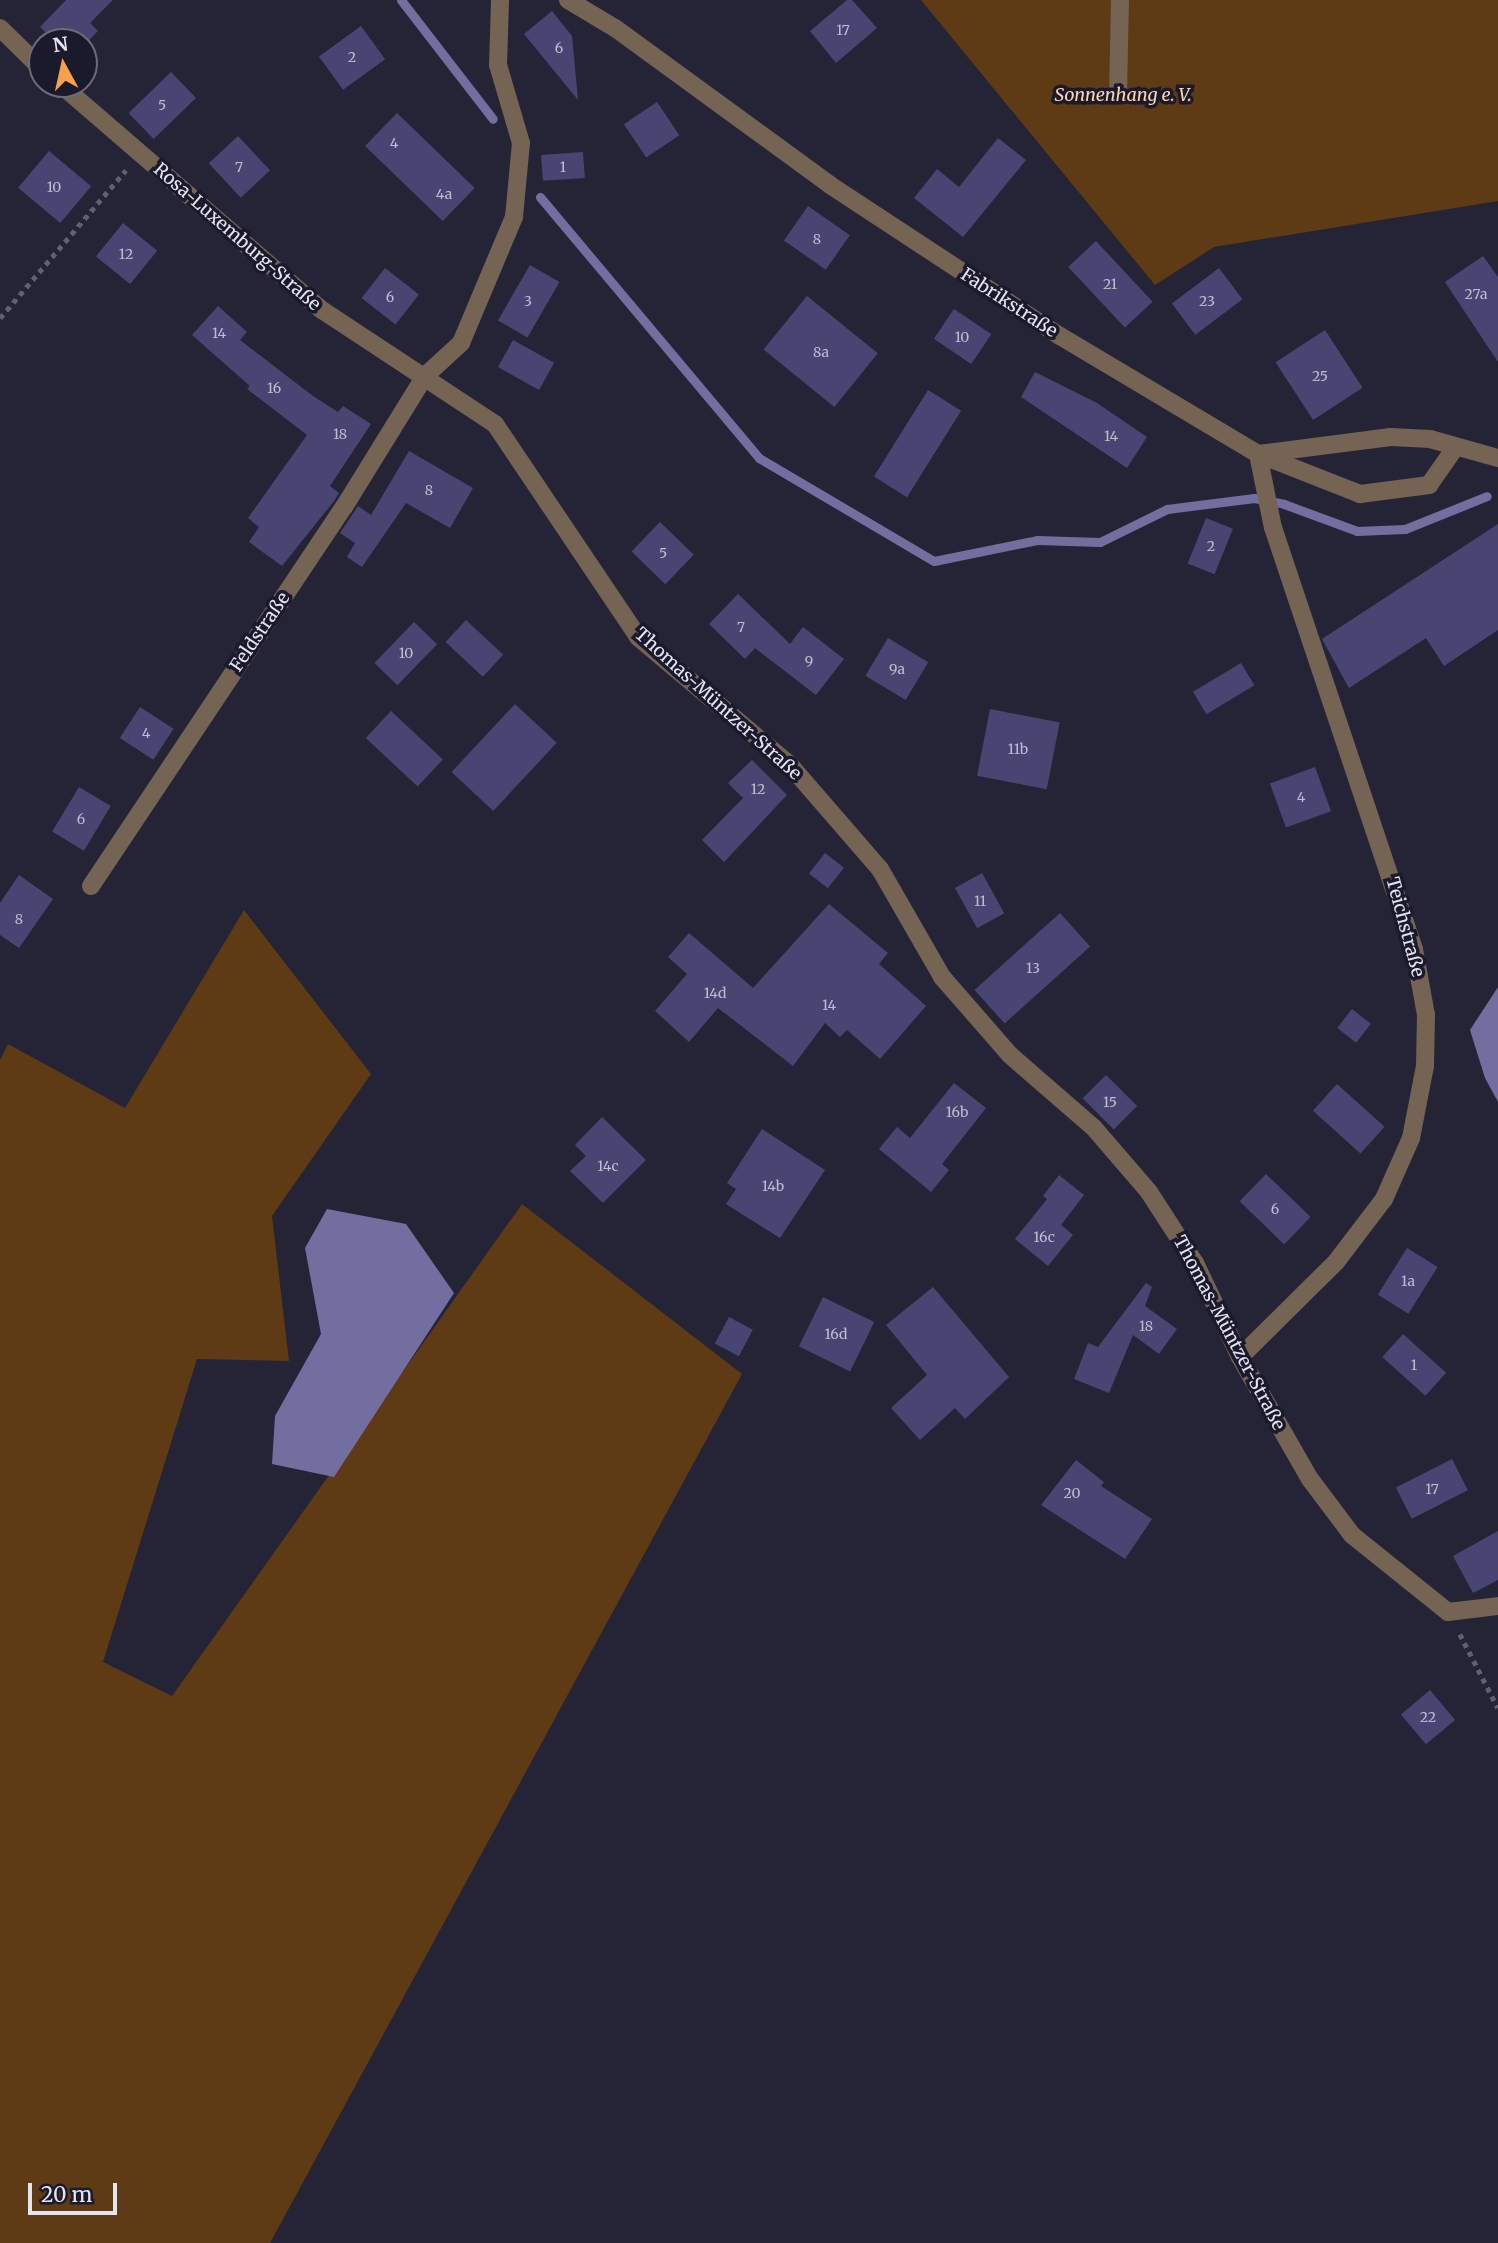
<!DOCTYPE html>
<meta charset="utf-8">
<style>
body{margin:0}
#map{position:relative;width:1498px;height:2243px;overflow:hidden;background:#242436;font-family:Merriweather,serif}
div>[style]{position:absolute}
.green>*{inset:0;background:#5e3a15}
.water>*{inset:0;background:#726fa0}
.stream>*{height:9px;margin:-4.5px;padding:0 4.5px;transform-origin:4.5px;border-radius:4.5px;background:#726fa0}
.building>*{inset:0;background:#484573;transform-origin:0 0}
.path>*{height:4.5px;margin-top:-2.25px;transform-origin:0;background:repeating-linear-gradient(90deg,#606070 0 5px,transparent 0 10px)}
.minor>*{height:18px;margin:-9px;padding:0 9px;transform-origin:9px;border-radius:9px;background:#756353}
span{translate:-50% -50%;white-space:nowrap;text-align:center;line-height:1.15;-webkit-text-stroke:7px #1b1a2c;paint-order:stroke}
.number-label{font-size:14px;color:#bebdd2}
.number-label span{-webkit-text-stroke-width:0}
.park-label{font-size:18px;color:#fdd6b4;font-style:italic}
.street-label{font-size:18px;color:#e5e5f1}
.north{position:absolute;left:28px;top:28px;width:70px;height:70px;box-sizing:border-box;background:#1b1a2c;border:2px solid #6c6b7b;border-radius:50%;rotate:352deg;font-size:19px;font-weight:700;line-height:28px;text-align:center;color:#e5e5f1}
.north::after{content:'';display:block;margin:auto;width:24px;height:32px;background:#f7a149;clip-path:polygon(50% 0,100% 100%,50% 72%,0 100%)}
.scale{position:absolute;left:28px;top:2183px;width:89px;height:32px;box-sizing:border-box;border:4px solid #e5e5f1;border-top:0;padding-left:9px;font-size:21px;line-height:24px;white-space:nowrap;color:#e5e5f1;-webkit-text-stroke:5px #1b1a2c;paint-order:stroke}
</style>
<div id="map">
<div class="green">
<i style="clip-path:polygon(921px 0,1498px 0,1498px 201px,1214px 247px,1155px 285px)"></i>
<i style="clip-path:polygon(244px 910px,371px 1074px,272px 1216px,289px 1361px,197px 1359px,103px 1662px,172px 1696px,522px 1204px,742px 1374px,270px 2243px,0 2243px,0 1060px,8px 1044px,125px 1108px)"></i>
</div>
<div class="water">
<i style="clip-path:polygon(1498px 987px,1498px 1102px,1485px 1078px,1470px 1030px)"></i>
<i style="clip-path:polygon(327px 1209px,406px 1224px,454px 1293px,334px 1477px,272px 1464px,275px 1416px,321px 1334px,305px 1248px)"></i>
</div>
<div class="stream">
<i style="left:401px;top:0;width:150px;rotate:52.3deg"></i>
<i style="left:540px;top:197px;width:341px;rotate:50deg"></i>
<i style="left:759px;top:458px;width:203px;rotate:30.5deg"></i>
<i style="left:934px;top:561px;width:105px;rotate:-11.5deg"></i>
<i style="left:1037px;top:540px;width:63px;rotate:1.8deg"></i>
<i style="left:1100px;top:542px;width:75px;rotate:-26.2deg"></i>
<i style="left:1167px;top:509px;width:88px;rotate:-7.2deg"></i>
<i style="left:1254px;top:498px;width:31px;rotate:11deg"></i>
<i style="left:1284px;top:504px;width:78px;rotate:20.3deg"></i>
<i style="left:1357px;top:531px;width:48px;rotate:-2.4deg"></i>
<i style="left:1405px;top:529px;width:88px;rotate:-21.9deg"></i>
</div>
<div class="building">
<i style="clip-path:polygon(66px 0,113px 0,90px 23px,98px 31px,87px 42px,56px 42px,40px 27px)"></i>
<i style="clip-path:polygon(847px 0,852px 0,877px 28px,836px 63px,810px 31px)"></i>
<i style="clip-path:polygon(552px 11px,572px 36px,578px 100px,524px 34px)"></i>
<i style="left:361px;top:26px;width:41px;height:52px;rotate:54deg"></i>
<i style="left:171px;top:72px;width:36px;height:59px;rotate:46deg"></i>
<i style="left:657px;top:102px;width:40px;height:40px;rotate:56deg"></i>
<i style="left:397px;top:113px;width:108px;height:46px;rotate:44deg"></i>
<i style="left:238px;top:136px;width:47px;height:40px;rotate:47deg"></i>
<i style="clip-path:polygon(998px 138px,1026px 160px,963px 237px,914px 198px,937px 169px,959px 187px)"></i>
<i style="left:49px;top:151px;width:55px;height:48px;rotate:40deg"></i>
<i style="left:583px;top:152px;width:26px;height:42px;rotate:86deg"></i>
<i style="left:808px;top:206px;width:51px;height:42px;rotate:35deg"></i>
<i style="left:123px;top:223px;width:44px;height:43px;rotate:39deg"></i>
<i style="left:1096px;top:241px;width:83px;height:38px;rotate:47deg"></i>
<i style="clip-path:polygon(1483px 256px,1498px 277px,1498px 362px,1445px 282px)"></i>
<i style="left:530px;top:265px;width:34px;height:64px;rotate:30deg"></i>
<i style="left:385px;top:268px;width:43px;height:38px;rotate:38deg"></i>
<i style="left:1219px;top:268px;width:39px;height:59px;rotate:53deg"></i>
<i style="left:807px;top:296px;width:91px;height:69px;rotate:39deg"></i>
<i style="clip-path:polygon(218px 306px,247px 332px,240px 340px,313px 396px,338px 412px,343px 406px,371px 424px,330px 486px,339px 493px,334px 501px,282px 566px,249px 542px,259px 527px,248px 518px,307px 435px,247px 389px,250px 386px,192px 335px)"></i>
<i style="left:954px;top:309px;width:45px;height:36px;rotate:34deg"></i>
<i style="left:1325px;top:330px;width:69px;height:59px;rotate:57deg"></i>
<i style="left:513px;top:340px;width:47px;height:31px;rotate:29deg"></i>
<i style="clip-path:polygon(1035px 372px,1097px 403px,1147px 437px,1127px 468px,1021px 397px)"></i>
<i style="left:928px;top:390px;width:39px;height:102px;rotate:32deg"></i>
<i style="clip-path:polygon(409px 451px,473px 488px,450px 528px,406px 503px,362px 567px,347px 557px,355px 543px,340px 533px,358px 506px,371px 515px)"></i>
<i style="left:1206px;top:518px;width:29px;height:49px;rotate:22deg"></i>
<i style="left:660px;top:522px;width:47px;height:41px;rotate:44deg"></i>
<i style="clip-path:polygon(1498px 524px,1498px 630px,1444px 666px,1426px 638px,1349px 688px,1322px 639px)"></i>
<i style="clip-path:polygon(738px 594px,790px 644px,803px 627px,844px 659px,816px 695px,755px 648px,745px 659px,709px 624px)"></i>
<i style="left:466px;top:620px;width:51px;height:30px;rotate:43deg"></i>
<i style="left:414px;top:622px;width:32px;height:57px;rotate:44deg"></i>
<i style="left:888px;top:638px;width:47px;height:44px;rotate:31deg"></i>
<i style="left:1241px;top:663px;width:26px;height:56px;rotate:59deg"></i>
<i style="left:515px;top:704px;width:57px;height:93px;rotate:43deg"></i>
<i style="left:140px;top:707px;width:40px;height:37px;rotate:33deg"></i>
<i style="left:990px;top:709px;width:71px;height:68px;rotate:11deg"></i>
<i style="left:391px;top:711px;width:71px;height:37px;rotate:43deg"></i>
<i style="clip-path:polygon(752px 760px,787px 795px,724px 862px,702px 840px,743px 798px,728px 783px)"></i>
<i style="left:1315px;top:767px;width:47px;height:48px;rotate:70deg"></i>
<i style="left:79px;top:787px;width:37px;height:52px;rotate:31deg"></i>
<i style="left:825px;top:853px;width:24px;height:26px;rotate:38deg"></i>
<i style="left:982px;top:873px;width:46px;height:31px;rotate:61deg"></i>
<i style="clip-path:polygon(19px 875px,53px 899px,19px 948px,0 935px,0 903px)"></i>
<i style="clip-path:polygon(829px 904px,888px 953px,879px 964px,926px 1006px,880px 1059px,847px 1030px,840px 1037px,825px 1023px,793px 1066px,718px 1008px,689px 1042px,655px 1011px,687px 974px,668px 957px,689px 933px,753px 988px)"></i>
<i style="left:1060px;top:913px;width:45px;height:115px;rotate:48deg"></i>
<i style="left:1352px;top:1009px;width:24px;height:24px;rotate:38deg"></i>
<i style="left:1106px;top:1075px;width:44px;height:33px;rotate:45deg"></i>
<i style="clip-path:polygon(954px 1083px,986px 1108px,942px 1164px,949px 1170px,931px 1192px,879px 1149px,897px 1127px,910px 1138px)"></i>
<i style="left:1337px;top:1084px;width:64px;height:36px;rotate:42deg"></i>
<i style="clip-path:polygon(602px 1117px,646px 1160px,603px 1203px,570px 1171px,586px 1156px,575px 1145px)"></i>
<i style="clip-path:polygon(762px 1129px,825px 1170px,780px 1238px,726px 1204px,736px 1189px,727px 1183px)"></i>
<i style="left:1266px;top:1174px;width:62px;height:38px;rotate:44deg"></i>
<i style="clip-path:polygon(1059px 1175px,1084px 1195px,1061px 1225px,1073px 1235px,1048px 1266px,1015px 1239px,1047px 1199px,1043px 1196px)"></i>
<i style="left:1407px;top:1248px;width:36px;height:55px;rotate:32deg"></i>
<i style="clip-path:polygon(1146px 1283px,1152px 1287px,1145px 1306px,1177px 1329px,1159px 1354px,1133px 1335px,1109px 1393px,1074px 1379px,1088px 1343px,1098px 1347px)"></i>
<i style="clip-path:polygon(933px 1287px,1009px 1377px,965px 1419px,955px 1408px,920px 1440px,891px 1408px,927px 1375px,886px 1325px)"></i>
<i style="left:823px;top:1297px;width:57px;height:55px;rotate:26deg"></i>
<i style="left:729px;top:1317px;width:27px;height:30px;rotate:28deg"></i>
<i style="left:1403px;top:1334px;width:58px;height:31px;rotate:42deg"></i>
<i style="left:1452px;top:1459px;width:35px;height:63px;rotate:63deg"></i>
<i style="clip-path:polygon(1076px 1460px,1104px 1482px,1101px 1486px,1152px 1519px,1125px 1559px,1041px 1505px)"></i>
<i style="clip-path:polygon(1498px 1531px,1498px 1580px,1473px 1593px,1453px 1556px)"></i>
<i style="left:1430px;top:1690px;width:39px;height:38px;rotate:50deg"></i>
</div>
<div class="path">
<i style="left:0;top:318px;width:194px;rotate:-49.6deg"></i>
<i style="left:1460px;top:1634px;width:83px;rotate:62.8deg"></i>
</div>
<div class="minor">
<i style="left:568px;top:0;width:55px;rotate:30.8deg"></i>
<i style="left:615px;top:28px;width:266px;rotate:36.1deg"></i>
<i style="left:830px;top:185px;width:275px;rotate:33.3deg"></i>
<i style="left:1060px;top:336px;width:230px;rotate:30.8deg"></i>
<i style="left:1258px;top:454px;width:110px;rotate:21.4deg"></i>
<i style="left:1360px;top:494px;width:70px;rotate:-7.4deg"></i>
<i style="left:1429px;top:485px;width:45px;rotate:-54.9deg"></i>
<i style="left:0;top:28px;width:59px;rotate:44.3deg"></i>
<i style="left:60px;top:84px;width:346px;rotate:40.8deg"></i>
<i style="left:322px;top:310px;width:207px;rotate:33.4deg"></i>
<i style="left:495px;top:424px;width:257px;rotate:56.1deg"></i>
<i style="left:638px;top:637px;width:197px;rotate:40.1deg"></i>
<i style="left:789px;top:764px;width:139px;rotate:49.1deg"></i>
<i style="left:880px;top:869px;width:125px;rotate:60.1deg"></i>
<i style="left:942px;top:977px;width:103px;rotate:48.9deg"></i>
<i style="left:1010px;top:1055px;width:111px;rotate:41deg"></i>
<i style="left:1094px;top:1128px;width:84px;rotate:49.3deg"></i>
<i style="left:1149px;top:1192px;width:85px;rotate:57.1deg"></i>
<i style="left:1195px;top:1263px;width:104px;rotate:64.4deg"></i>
<i style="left:1240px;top:1357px;width:141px;rotate:60.2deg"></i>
<i style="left:1310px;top:1479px;width:70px;rotate:53.1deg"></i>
<i style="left:1352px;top:1535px;width:123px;rotate:38.7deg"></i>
<i style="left:1448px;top:1612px;width:50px;rotate:-6.8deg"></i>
<i style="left:1118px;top:95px;width:95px;rotate:-88.8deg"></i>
<i style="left:1258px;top:454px;width:134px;rotate:-7.3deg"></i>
<i style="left:1391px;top:437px;width:39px;rotate:3deg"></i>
<i style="left:1430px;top:439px;width:71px;rotate:15.6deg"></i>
<i style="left:91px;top:886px;width:456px;rotate:-56.3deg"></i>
<i style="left:344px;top:507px;width:154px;rotate:-58.3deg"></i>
<i style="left:425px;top:376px;width:49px;rotate:-42.5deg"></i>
<i style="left:461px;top:343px;width:137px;rotate:-67.2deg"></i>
<i style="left:514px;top:217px;width:74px;rotate:-84.6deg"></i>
<i style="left:521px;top:143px;width:81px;rotate:-106.4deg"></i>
<i style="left:498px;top:65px;width:65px;rotate:-88.2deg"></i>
<i style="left:1240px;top:1357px;width:135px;rotate:-44.7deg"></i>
<i style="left:1336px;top:1262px;width:79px;rotate:-52.7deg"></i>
<i style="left:1384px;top:1199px;width:67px;rotate:-66.1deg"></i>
<i style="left:1411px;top:1138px;width:73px;rotate:-79deg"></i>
<i style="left:1425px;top:1066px;width:51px;rotate:-88.9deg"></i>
<i style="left:1426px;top:1015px;width:67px;rotate:-100.3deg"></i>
<i style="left:1414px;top:949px;width:444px;rotate:-108.5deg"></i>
<i style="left:1273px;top:528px;width:76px;rotate:-101.5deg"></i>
</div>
<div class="number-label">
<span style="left:843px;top:30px">17</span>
<span style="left:559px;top:48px">6</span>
<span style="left:352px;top:57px">2</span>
<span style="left:162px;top:105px">5</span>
<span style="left:394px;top:143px">4</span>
<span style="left:239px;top:167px">7</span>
<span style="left:563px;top:167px">1</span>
<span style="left:54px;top:187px">10</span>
<span style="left:444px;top:194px">4a</span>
<span style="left:817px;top:239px">8</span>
<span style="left:126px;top:254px">12</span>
<span style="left:1110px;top:284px">21</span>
<span style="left:1476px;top:294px">27a</span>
<span style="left:390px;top:297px">6</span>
<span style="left:528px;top:301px">3</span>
<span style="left:1207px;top:301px">23</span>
<span style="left:219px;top:333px">14</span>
<span style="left:962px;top:337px">10</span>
<span style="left:821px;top:352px">8a</span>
<span style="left:1320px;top:376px">25</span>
<span style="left:274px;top:388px">16</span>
<span style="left:340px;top:434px">18</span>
<span style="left:1111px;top:436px">14</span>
<span style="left:429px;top:490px">8</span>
<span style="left:1211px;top:546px">2</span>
<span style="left:663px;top:553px">5</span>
<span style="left:741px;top:627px">7</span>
<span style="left:406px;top:653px">10</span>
<span style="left:809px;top:661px">9</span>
<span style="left:897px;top:669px">9a</span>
<span style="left:146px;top:733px">4</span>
<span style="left:1018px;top:749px">11b</span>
<span style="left:758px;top:789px">12</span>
<span style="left:1301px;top:797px">4</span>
<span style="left:81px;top:819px">6</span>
<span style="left:980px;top:901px">11</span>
<span style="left:19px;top:919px">8</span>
<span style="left:1033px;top:968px">13</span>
<span style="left:715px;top:993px">14d</span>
<span style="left:829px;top:1005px">14</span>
<span style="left:1110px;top:1102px">15</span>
<span style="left:957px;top:1112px">16b</span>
<span style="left:608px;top:1166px">14c</span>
<span style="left:773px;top:1186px">14b</span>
<span style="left:1275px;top:1209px">6</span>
<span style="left:1044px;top:1237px">16c</span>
<span style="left:1408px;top:1281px">1a</span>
<span style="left:1146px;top:1326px">18</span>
<span style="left:836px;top:1334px">16d</span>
<span style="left:1414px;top:1365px">1</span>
<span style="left:1432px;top:1489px">17</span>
<span style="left:1072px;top:1493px">20</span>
<span style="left:1428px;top:1717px">22</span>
</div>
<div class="park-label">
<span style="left:1123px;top:95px">Sonnenhang e. V.</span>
</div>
<div class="street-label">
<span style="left:237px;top:237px;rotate:41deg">Rosa-Luxemburg-Straße</span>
<span style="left:1009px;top:303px;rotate:33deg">Fabrikstraße</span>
<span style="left:260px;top:632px;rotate:-56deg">Feldstraße</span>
<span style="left:718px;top:704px;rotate:42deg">Thomas-Müntzer-Straße</span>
<span style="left:1405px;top:927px;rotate:75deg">Teichstraße</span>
<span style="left:1229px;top:1333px;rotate:62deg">Thomas-Müntzer-Straße</span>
</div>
<div class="north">N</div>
<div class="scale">20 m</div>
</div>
